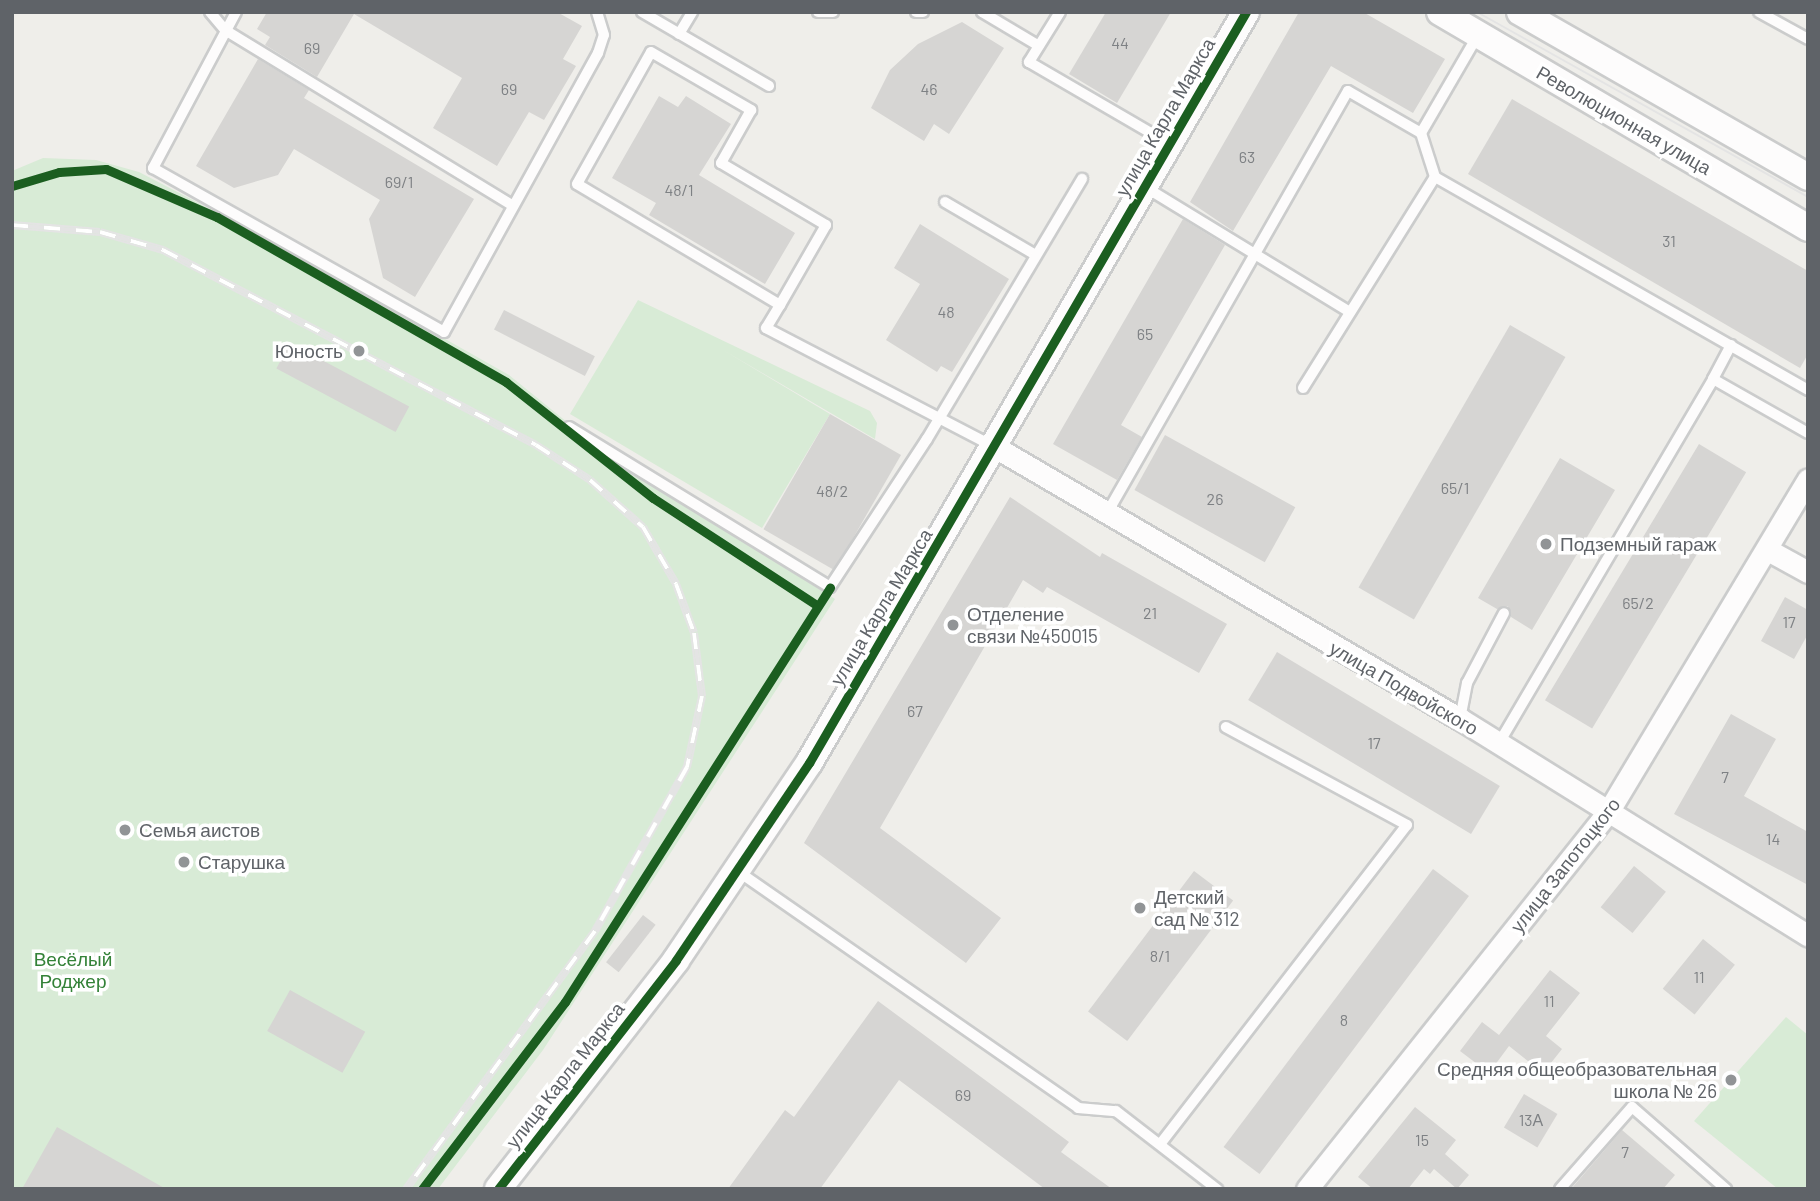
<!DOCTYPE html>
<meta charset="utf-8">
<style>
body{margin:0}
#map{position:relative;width:1820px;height:1201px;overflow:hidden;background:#efeeea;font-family:Barlow,sans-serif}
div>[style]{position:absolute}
.green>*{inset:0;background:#d8ebd6}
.building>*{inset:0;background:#d6d5d3;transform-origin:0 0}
.roads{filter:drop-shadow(2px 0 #cbcccc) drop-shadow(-2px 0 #cbcccc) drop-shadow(0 2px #cbcccc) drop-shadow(0 -2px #cbcccc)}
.service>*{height:10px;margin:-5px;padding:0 5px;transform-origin:5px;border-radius:5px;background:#fdfcfc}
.minor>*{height:21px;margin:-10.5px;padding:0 10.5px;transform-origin:10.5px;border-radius:10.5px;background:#fdfcfc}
.tertiary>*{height:26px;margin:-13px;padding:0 13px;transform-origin:13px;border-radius:13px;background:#fdfcfc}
.tram>*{height:2px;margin:-1px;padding:0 1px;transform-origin:1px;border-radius:1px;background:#e4e4e4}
.rail>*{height:8px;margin-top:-4px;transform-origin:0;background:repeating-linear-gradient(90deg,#fff 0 16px,#e4e4e4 0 32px);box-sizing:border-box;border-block:2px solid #e4e4e4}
.cycleway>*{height:9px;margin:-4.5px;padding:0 4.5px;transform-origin:4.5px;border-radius:4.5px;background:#1b5e20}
.dots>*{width:19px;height:19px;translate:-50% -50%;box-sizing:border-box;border:4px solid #fff;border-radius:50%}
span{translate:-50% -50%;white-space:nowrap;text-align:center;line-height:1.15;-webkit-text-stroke:7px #fff;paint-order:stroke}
.number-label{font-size:16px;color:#7e8184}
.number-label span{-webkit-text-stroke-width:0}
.street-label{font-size:19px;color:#5f6368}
.poi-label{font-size:19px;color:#5f6368}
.right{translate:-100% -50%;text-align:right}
.left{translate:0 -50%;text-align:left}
.park-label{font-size:19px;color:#348238}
.frame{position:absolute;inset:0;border:14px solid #5f6368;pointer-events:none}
</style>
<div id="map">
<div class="green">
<i style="clip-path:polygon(43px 158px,96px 160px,139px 172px,275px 243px,509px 375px,610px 457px,835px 599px,543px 1050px,438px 1189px,12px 1189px,12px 171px)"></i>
<i style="clip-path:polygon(638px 300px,870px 411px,877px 423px,875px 439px,723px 350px,830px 414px,762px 528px,570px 414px)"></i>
<i style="clip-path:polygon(1786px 1017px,1808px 1035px,1808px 1189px,1778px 1189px,1694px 1121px)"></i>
</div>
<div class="building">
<i style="clip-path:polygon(267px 12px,557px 12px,582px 26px,563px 59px,576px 66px,544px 120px,529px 112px,497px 166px,433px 128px,462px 78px,354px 14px,317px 77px,265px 45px,270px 37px,257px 29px)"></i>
<i style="clip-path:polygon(1106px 12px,1171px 12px,1117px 103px,1069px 74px)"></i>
<i style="clip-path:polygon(1299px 12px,1363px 12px,1445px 59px,1413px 113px,1331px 66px,1233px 231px,1190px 202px)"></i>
<i style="clip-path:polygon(962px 22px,1004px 48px,949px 134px,934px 124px,924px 141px,871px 108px,890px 70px,918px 44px)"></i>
<i style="clip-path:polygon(258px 59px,309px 90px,304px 98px,474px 199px,415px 297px,383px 278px,369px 219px,380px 200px,294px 149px,278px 175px,234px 188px,196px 166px)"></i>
<i style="clip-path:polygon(659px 96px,678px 107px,686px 96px,731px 124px,699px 175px,795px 233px,765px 284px,649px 215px,656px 203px,612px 178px)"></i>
<i style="clip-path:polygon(1512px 99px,1808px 271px,1808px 354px,1800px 368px,1468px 174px)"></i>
<i style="clip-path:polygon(1183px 219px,1225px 245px,1121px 425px,1142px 437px,1117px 480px,1053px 444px)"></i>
<i style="clip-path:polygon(920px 224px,1009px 279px,952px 372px,941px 366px,937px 372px,886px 340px,920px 284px,894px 268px)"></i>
<i style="left:504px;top:310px;width:102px;height:22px;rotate:27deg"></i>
<i style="left:1510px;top:325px;width:64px;height:303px;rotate:30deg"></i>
<i style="left:290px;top:343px;width:135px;height:29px;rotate:28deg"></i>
<i style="left:830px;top:414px;width:82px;height:133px;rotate:30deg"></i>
<i style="left:1165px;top:435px;width:149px;height:63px;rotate:29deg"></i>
<i style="left:1699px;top:444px;width:55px;height:299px;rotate:31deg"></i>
<i style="clip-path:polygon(1560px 458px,1615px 490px,1532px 630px,1511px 617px,1508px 606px,1497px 609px,1478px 598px)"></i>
<i style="clip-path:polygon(1010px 497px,1100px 557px,1102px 553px,1227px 624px,1199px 673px,1047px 587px,1043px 593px,1023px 580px,880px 828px,1001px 918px,966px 963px,804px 843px)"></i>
<i style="clip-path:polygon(1785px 597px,1808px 610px,1808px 634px,1794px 659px,1761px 641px)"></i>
<i style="left:1277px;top:652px;width:260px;height:56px;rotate:31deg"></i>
<i style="clip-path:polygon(1731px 714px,1776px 739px,1744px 796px,1808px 832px,1808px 885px,1674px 814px)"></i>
<i style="left:1634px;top:866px;width:41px;height:53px;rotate:39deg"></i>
<i style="left:1433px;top:869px;width:45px;height:348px;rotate:37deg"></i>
<i style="left:1194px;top:871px;width:49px;height:176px;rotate:37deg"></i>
<i style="left:643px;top:915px;width:16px;height:60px;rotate:38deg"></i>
<i style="left:1703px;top:939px;width:41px;height:64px;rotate:39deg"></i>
<i style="clip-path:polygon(1550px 970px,1580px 993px,1546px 1036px,1562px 1049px,1543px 1073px,1509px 1046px,1489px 1073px,1460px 1051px,1482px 1022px,1499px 1035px)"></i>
<i style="left:290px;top:990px;width:86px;height:47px;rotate:29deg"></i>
<i style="clip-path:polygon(878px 1001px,1069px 1142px,1061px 1152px,1112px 1189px,1045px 1189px,899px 1080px,820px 1189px,728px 1189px,785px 1110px,794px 1117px)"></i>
<i style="left:1524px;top:1094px;width:39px;height:39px;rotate:31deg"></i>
<i style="clip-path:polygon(1415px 1107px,1456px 1140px,1445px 1154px,1469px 1175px,1457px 1189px,1434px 1169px,1430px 1174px,1424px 1169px,1408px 1189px,1373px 1189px,1358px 1177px)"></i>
<i style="clip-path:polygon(57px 1127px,166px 1189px,22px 1189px)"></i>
<i style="clip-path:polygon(1622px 1130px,1675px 1175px,1663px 1189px,1571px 1189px)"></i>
</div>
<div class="roads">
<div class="service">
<i style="left:210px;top:12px;width:23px;rotate:50deg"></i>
<i style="left:225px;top:30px;width:336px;rotate:31.4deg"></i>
<i style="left:236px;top:12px;width:177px;rotate:118deg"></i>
<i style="left:153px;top:168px;width:334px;rotate:29.4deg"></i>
<i style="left:444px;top:332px;width:319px;rotate:-61.1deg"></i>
<i style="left:598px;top:53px;width:19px;rotate:-72deg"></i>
<i style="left:604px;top:35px;width:24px;rotate:-107deg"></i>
<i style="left:642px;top:12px;width:147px;rotate:30.2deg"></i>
<i style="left:818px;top:12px;width:15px"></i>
<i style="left:916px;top:12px;width:7px"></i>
<i style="left:982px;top:12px;width:66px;rotate:30.8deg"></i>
<i style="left:1060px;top:12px;width:59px;rotate:121.8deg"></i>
<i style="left:1029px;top:62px;width:163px;rotate:30.2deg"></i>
<i style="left:1759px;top:12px;width:56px;rotate:28.9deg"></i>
<i style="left:679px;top:34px;width:26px;rotate:-59deg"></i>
<i style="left:1421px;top:133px;width:46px;rotate:72.3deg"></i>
<i style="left:1145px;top:187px;width:240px;rotate:31.4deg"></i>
<i style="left:945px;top:202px;width:103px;rotate:30.3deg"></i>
<i style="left:780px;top:305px;width:236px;rotate:-149.2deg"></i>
<i style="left:577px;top:184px;width:151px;rotate:-60.7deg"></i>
<i style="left:651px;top:52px;width:116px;rotate:30.1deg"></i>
<i style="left:751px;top:110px;width:61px;rotate:119.5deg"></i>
<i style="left:721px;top:163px;width:122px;rotate:30.6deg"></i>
<i style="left:826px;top:225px;width:92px;rotate:119.9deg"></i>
<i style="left:780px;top:305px;width:27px;rotate:121deg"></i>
<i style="left:766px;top:328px;width:256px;rotate:27.5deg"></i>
<i style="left:1731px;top:345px;width:38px;rotate:118deg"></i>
<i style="left:1713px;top:379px;width:109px;rotate:29.6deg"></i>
<i style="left:1303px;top:388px;width:249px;rotate:-58deg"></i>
<i style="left:1435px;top:177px;width:430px;rotate:29.7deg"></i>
<i style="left:569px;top:427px;width:306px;rotate:31.5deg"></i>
<i style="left:830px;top:587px;width:177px;rotate:-56.8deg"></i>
<i style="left:927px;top:439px;width:303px;rotate:-59.2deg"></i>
<i style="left:1106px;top:515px;width:488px;rotate:-60.3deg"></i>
<i style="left:1348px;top:91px;width:84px;rotate:29.9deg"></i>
<i style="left:1421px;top:133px;width:113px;rotate:-59.8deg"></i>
<i style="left:1460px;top:719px;width:37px;rotate:-79deg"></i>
<i style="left:1467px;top:683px;width:79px;rotate:-62.1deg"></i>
<i style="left:1499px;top:743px;width:422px;rotate:-59.5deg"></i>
<i style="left:739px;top:872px;width:413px;rotate:34.8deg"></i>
<i style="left:1078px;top:1108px;width:38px;rotate:5deg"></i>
<i style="left:1116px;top:1111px;width:128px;rotate:37.7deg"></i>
<i style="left:1161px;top:1143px;width:402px;rotate:-52.3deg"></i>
<i style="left:1407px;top:825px;width:206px;rotate:-151.6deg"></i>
<i style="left:1560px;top:1189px;width:109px;rotate:-48.7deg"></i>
<i style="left:1632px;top:1107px;width:125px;rotate:41.1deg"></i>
</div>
<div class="minor">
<i style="left:995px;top:447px;width:539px;rotate:30.33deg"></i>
<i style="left:1460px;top:719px;width:410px;rotate:31.9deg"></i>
<i style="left:1768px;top:550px;width:46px;rotate:28.8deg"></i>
<i style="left:1307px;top:1189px;width:482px;rotate:-51.4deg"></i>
<i style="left:1608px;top:812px;width:388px;rotate:-59deg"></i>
</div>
<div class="tertiary">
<i style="left:1440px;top:12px;width:427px;rotate:30.4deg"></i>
<i style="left:1520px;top:12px;width:332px;rotate:29.8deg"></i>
<i style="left:498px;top:1189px;width:290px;rotate:-52.1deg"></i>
<i style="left:676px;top:960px;width:238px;rotate:-56deg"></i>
<i style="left:809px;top:763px;width:869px;rotate:-59.81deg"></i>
</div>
</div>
<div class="tram">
<i style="left:1477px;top:12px;width:379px;rotate:29.2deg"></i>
</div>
<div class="rail">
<i style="left:12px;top:225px;width:88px;rotate:4.5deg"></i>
<i style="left:100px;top:232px;width:66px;rotate:15.9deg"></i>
<i style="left:163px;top:250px;width:421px;rotate:27.6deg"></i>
<i style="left:536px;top:445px;width:64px;rotate:32.9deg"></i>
<i style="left:590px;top:480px;width:71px;rotate:41.6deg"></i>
<i style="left:643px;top:527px;width:66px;rotate:59.9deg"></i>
<i style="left:676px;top:584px;width:52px;rotate:69.8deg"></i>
<i style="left:694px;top:633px;width:64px;rotate:82.8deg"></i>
<i style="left:702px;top:696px;width:73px;rotate:101.9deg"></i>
<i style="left:687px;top:767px;width:188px;rotate:119.3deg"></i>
<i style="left:595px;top:931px;width:320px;rotate:126.2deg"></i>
</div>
<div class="cycleway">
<i style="left:12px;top:186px;width:49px;rotate:-16.6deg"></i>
<i style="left:59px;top:172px;width:47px;rotate:-3.7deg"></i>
<i style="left:106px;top:169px;width:121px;rotate:23.4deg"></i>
<i style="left:217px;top:217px;width:333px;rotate:29.7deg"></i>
<i style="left:506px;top:382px;width:187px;rotate:38.3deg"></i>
<i style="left:653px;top:498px;width:194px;rotate:33.2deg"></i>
<i style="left:422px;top:1189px;width:235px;rotate:-52.6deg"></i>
<i style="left:565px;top:1002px;width:492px;rotate:-57.4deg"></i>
<i style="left:498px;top:1189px;width:290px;rotate:-52.1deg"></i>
<i style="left:676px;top:960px;width:238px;rotate:-56deg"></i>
<i style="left:809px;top:763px;width:869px;rotate:-59.81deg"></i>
</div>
<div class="dots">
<i style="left:359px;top:351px;background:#919496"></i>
<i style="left:1546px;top:544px;background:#919496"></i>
<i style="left:953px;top:625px;background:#919496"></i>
<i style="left:125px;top:830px;background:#919496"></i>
<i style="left:184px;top:862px;background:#919496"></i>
<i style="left:1140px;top:908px;background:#919496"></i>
<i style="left:1731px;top:1080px;background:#919496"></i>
</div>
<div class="number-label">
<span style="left:1120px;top:43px">44</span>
<span style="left:312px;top:48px">69</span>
<span style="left:509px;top:89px">69</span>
<span style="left:929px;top:89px">46</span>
<span style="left:1247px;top:157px">63</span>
<span style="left:399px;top:182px">69/1</span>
<span style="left:679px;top:190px">48/1</span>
<span style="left:1669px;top:241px">31</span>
<span style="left:946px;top:312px">48</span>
<span style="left:1145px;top:334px">65</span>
<span style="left:1455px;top:488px">65/1</span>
<span style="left:832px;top:491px">48/2</span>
<span style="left:1215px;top:499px">26</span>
<span style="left:1638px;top:603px">65/2</span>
<span style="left:1150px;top:613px">21</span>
<span style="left:1789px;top:622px">17</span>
<span style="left:915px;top:711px">67</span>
<span style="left:1374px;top:743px">17</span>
<span style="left:1725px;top:777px">7</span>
<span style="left:1773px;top:839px">14</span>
<span style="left:1160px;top:956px">8/1</span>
<span style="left:1699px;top:977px">11</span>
<span style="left:1549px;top:1001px">11</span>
<span style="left:1344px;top:1020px">8</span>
<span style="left:963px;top:1095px">69</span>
<span style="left:1531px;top:1120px">13А</span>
<span style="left:1422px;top:1140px">15</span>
<span style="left:1625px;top:1152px">7</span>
</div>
<div class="street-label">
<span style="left:1165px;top:117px;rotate:-60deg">улица Карла Маркса</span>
<span style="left:1624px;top:120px;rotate:30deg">Революционная улица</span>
<span style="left:881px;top:607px;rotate:-59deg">улица Карла Маркса</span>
<span style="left:1404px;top:688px;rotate:30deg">улица Подвойского</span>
<span style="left:1565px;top:865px;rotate:-52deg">улица Запотоцкого</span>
<span style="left:565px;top:1075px;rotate:-52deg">улица Карла Маркса</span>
</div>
<div class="poi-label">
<span class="right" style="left:343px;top:351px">Юность</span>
<span class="left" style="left:1560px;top:544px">Подземный гараж</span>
<span class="left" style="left:967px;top:625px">Отделение<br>связи №450015</span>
<span class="left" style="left:139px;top:830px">Семья аистов</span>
<span class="left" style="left:198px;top:862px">Старушка</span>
<span class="left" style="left:1154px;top:908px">Детский<br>сад № 312</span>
<span class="right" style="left:1717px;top:1080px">Средняя общеобразовательная<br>школа № 26</span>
</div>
<div class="park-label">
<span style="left:73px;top:970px">Весёлый<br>Роджер</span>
</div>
<div class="frame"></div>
</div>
